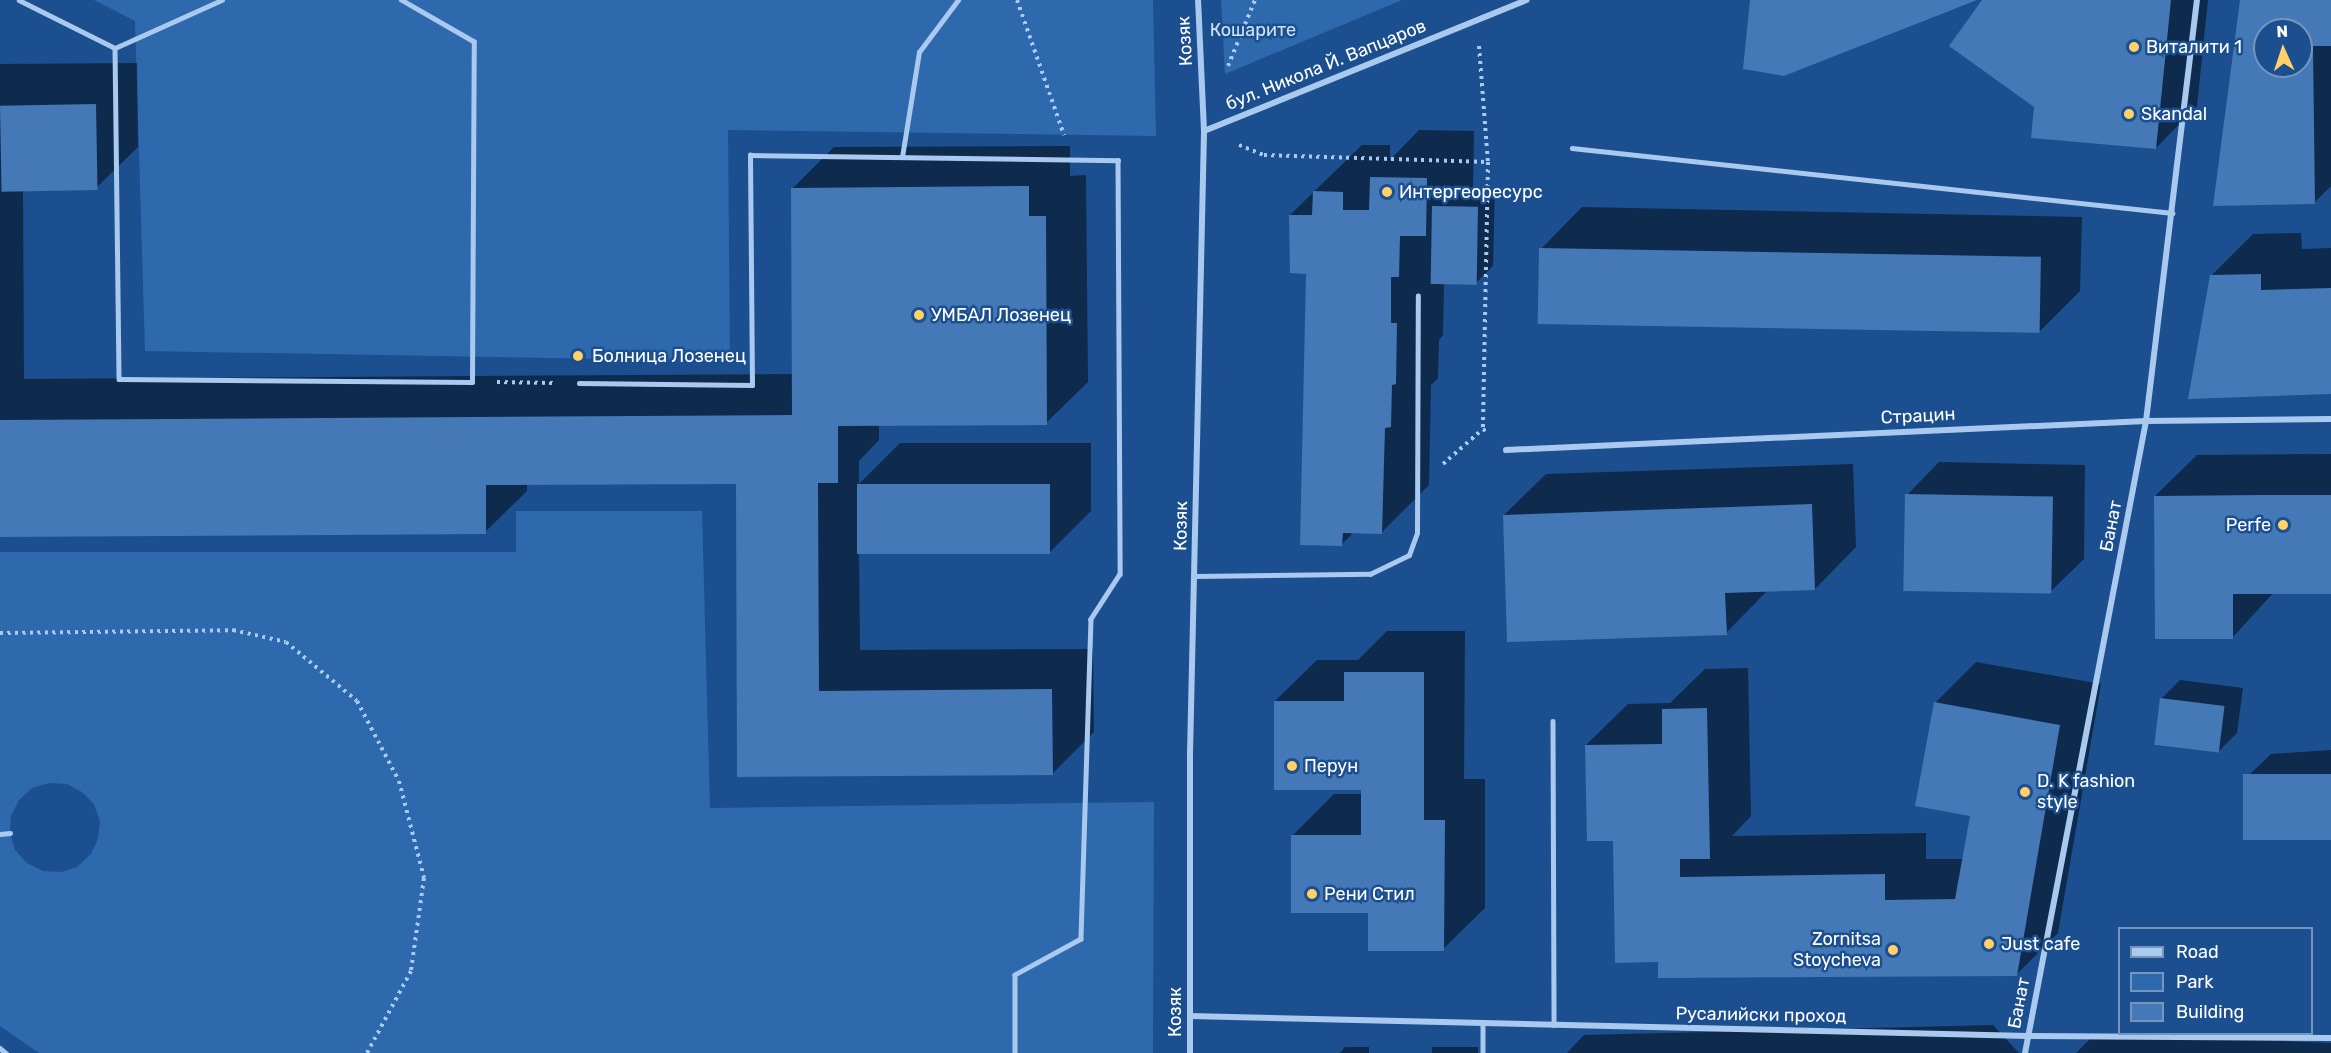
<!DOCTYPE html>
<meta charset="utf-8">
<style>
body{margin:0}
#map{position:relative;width:2331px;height:1053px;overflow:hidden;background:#1b4f8f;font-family:Rubik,sans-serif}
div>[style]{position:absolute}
.green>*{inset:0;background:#2e69ad}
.shadow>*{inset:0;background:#0007;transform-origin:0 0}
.building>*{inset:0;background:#4478b7;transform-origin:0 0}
.path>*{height:4px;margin-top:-2px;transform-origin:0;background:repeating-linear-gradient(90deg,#a9c9ee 0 3px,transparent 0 7.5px)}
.lane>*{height:4.5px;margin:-2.25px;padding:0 2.25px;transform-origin:2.25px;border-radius:2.25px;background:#a9c9ee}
.street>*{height:6px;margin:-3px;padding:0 3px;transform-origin:3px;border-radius:3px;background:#a9c9ee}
.dots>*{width:16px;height:16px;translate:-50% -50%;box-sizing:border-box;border:3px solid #1b4f8f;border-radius:50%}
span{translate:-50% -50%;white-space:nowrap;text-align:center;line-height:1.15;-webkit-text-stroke:5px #1b4f8f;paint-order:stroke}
.park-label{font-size:18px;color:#cfe3fa}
.street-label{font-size:18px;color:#fff}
.poi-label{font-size:18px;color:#fff}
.left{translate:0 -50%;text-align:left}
.right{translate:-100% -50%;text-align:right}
.legend{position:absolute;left:2118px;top:927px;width:195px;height:108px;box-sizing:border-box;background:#1b4f8f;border:2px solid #7695bc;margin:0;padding:8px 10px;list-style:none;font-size:18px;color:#fff}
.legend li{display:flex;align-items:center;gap:12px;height:30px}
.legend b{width:30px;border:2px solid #7695bc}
.north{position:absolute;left:2253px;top:18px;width:60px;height:60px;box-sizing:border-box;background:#1b4f8f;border:2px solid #7695bc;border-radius:50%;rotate:357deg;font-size:16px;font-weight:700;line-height:24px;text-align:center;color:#fff}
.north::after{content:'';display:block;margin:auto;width:21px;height:27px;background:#ffd166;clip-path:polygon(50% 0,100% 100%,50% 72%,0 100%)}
</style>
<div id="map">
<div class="green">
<i style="clip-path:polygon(94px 0,1153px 0,1156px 136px,728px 130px,730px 361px,145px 351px,135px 21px)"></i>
<i style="clip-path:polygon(1221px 0,1402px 0,1225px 74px)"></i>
<i style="clip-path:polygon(evenodd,516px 511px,702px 511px,710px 808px,1154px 802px,1153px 1053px,39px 1053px,0 1026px,0 552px,516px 552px,516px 511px,49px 783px,67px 784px,82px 792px,94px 804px,100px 821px,98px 839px,91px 854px,77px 867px,61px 872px,43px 871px,27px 863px,15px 850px,10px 833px,11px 816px,19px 800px,32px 788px,49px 783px)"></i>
</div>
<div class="shadow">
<i style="clip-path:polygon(1983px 0,2208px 0,2197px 106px,2156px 148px,2036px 106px)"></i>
<i style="clip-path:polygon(evenodd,2242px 0,2331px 0,2331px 186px,2314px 203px,2215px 204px,2242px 0,2265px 30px,2301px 30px,2301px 66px,2265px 66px,2265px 30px)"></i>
<i style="clip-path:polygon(137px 63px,138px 147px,96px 188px,23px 189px,24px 379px,793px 374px,792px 189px,834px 147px,1070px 146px,1070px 176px,1086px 175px,1088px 382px,1046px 423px,879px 424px,879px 440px,859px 461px,859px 484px,900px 443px,1091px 443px,1091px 511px,1049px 553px,859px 553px,860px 650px,1093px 649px,1094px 732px,1053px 773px,739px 776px,737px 482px,527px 484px,527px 491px,485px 532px,0 536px,0 64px)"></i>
<i style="clip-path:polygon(1419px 130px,1474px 131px,1473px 189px,1495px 189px,1493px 266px,1475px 284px,1444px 283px,1443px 335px,1439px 340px,1438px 378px,1431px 385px,1429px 485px,1382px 532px,1354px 532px,1342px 544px,1308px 272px,1290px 215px,1362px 145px,1390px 145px,1390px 160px)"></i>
<i style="clip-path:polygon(1582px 207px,2082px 217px,2080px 291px,2039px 332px,1541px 249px)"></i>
<i style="clip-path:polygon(2301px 233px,2302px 249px,2331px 248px,2331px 393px,2211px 276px,2253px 234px)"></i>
<i style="clip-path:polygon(2331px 454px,2331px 592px,2274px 592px,2233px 637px,2155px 496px,2197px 455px)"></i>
<i style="clip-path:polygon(1939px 462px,2085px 465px,2084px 559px,2051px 591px,1907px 495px)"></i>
<i style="clip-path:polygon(1853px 464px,1856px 547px,1815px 589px,1768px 590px,1726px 633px,1504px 515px,1546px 474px)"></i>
<i style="clip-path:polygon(1387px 631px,1465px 631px,1464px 779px,1485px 779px,1485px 908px,1443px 949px,1369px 911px,1292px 836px,1334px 794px,1362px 794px,1362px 789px,1275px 701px,1317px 660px,1358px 660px)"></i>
<i style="clip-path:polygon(1976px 662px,2101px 684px,2058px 933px,2017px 974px,1659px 960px,1615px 839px,1586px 745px,1628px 704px,1670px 703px,1705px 669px,1748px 668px,1751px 816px,1732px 836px,1926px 833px,1926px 859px,1964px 859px,1972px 815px,1935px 703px)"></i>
<i style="clip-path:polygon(2180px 680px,2243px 688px,2237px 733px,2219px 751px,2162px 698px)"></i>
<i style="clip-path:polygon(2331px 750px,2331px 839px,2244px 780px,2271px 754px)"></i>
<i style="clip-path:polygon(1993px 1025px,2019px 1053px,1567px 1053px,1584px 1035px)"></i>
<i style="clip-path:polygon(2095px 1034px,2331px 1043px,2331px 1053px,2076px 1053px)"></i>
<i style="clip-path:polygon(1345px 1047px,1369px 1047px,1369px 1053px,1340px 1053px)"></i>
<i style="left:1432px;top:1047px;width:46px;height:8px"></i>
</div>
<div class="building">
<i style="clip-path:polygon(1750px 0,1977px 0,1784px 76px,1743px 69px)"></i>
<i style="clip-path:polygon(1982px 0,2171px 0,2156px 149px,2031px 138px,2034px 107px,1949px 46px)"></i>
<i style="clip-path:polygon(evenodd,2240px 0,2331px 0,2331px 46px,2313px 46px,2315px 204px,2213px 206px,2240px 0,2265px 30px,2301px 30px,2301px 66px,2265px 66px,2265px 30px)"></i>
<i style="left:96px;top:104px;width:86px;height:96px;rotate:89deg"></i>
<i style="clip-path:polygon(1370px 177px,1427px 178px,1426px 236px,1400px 236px,1399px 277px,1391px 277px,1391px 323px,1397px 323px,1396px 384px,1392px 385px,1391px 427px,1385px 428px,1382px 534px,1343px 533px,1342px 546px,1300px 545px,1306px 274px,1290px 273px,1289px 215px,1312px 215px,1313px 191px,1343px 192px,1343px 210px,1369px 210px)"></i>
<i style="clip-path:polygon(1029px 186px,1029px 216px,1046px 216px,1047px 425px,838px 426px,838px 483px,818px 483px,819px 691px,1052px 689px,1053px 775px,737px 777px,736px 484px,486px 485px,486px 534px,0 537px,0 420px,792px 415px,791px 188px)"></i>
<i style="left:1432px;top:206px;width:46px;height:78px;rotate:1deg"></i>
<i style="left:1539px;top:248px;width:502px;height:76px;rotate:1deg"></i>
<i style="clip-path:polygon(2261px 274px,2261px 290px,2331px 288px,2331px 394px,2188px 399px,2210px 275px)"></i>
<i style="left:857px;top:484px;width:193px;height:70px"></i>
<i style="left:1905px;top:494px;width:148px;height:97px;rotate:1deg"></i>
<i style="clip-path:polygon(2261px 495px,2331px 495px,2331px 594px,2233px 594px,2233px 639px,2155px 639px,2154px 496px)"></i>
<i style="clip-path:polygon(1812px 504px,1815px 590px,1725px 593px,1727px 635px,1507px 642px,1503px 515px)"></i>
<i style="clip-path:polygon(1344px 672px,1424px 672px,1424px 820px,1445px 820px,1444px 951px,1368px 951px,1368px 913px,1291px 913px,1291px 835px,1361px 835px,1361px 790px,1274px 790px,1274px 701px,1344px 701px)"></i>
<i style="left:2160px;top:698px;width:65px;height:47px;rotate:7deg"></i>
<i style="clip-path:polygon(1934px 702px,2060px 725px,2017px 976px,1658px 978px,1658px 962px,1615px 963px,1613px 841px,1587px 841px,1585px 745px,1662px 744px,1662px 709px,1707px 708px,1710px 859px,1680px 859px,1680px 877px,1885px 874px,1885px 900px,1955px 899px,1970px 816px,1915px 806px)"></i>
<i style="left:2331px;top:774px;width:66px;height:88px;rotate:90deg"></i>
</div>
<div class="path">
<i style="left:1017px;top:0;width:143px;rotate:70.8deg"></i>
<i style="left:1479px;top:46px;width:116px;rotate:85.6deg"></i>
<i style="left:1488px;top:162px;width:267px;rotate:91.1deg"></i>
<i style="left:1483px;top:429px;width:6px;rotate:39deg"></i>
<i style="left:1228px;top:66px;width:71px;rotate:-67.8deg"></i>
<i style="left:1239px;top:145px;width:27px;rotate:22deg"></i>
<i style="left:1264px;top:155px;width:224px;rotate:1.8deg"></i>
<i style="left:497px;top:382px;width:58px;rotate:1deg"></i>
<i style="left:1443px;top:464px;width:53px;rotate:-41.2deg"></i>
<i style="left:0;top:633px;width:233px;rotate:-0.7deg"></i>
<i style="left:233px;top:630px;width:54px;rotate:12.8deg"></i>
<i style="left:286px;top:642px;width:92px;rotate:39.7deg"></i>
<i style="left:357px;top:701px;width:90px;rotate:62.3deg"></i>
<i style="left:399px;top:781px;width:100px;rotate:75.5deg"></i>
<i style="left:424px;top:878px;width:94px;rotate:98deg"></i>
<i style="left:411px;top:971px;width:93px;rotate:118.2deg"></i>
</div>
<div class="lane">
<i style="left:19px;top:0;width:107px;rotate:26.6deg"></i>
<i style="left:115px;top:48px;width:331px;rotate:89.3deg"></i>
<i style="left:119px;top:379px;width:353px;rotate:0.5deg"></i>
<i style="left:472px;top:382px;width:340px;rotate:-89.7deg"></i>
<i style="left:474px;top:42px;width:84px;rotate:-150.1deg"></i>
<i style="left:115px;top:48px;width:117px;rotate:-24.2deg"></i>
<i style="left:1572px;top:148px;width:604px;rotate:6.18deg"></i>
<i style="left:902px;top:157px;width:106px;rotate:-80.8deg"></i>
<i style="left:919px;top:52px;width:65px;rotate:-53.1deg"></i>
<i style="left:579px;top:383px;width:173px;rotate:0.7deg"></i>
<i style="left:752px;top:385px;width:230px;rotate:-90.5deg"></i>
<i style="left:750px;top:155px;width:368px;rotate:0.8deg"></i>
<i style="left:1118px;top:160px;width:414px;rotate:89.7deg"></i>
<i style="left:1120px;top:574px;width:54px;rotate:122.8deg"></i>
<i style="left:1091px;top:619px;width:320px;rotate:91.8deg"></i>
<i style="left:1081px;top:939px;width:75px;rotate:151.4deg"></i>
<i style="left:1015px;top:975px;width:78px;rotate:90deg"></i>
<i style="left:1195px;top:576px;width:175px;rotate:-0.7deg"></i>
<i style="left:1370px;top:574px;width:43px;rotate:-26deg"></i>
<i style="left:1409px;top:555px;width:23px;rotate:-70deg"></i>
<i style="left:1417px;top:533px;width:237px;rotate:-89.8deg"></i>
<i style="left:1553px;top:721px;width:304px;rotate:89.8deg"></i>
<i style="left:0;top:834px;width:10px;rotate:-6deg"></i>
<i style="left:1483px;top:1023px;width:30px;rotate:90deg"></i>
<i style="left:0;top:1048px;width:8px;rotate:40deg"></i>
</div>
<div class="street">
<i style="left:1204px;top:131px;width:348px;rotate:-22.1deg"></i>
<i style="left:1506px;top:450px;width:641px;rotate:-2.59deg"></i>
<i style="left:2146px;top:421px;width:185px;rotate:-0.6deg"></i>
<i style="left:1190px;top:1016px;width:838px;rotate:1.37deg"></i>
<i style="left:2028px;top:1036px;width:303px;rotate:0.4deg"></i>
<i style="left:1190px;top:1053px;width:299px;rotate:-90deg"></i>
<i style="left:1190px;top:754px;width:623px;rotate:-88.71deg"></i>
<i style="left:1204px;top:131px;width:131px;rotate:-92.6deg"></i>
<i style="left:2025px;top:1053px;width:643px;rotate:-79.16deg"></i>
<i style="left:2146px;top:421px;width:424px;rotate:-83.1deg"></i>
</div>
<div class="dots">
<i style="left:2134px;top:47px;background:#ffd166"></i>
<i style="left:2129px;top:114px;background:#ffd166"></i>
<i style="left:1387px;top:192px;background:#ffd166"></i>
<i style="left:919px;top:315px;background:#ffd166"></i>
<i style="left:578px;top:356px;background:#ffd166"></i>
<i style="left:2283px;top:525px;background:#ffd166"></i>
<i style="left:1292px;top:766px;background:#ffd166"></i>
<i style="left:2025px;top:792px;background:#ffd166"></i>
<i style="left:1312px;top:894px;background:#ffd166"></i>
<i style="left:1989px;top:944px;background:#ffd166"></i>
<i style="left:1893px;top:950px;background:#ffd166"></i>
</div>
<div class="park-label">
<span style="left:1253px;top:30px">Кошарите</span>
</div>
<div class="street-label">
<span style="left:1185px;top:41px;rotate:-93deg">Козяк</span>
<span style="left:1326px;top:65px;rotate:-22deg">бул. Никола Й. Вапцаров</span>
<span style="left:1918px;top:416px;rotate:-3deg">Страцин</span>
<span style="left:1181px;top:526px;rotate:-89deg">Козяк</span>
<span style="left:2111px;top:526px;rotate:-79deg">Банат</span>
<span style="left:2019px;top:1003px;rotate:-79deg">Банат</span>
<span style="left:1175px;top:1012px;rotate:-90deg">Козяк</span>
<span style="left:1761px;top:1015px;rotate:1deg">Русалийски проход</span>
</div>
<div class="poi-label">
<span class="left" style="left:2146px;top:47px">Виталити 1</span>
<span class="left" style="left:2141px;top:114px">Skandal</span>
<span class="left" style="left:1399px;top:192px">Интергеоресурс</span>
<span class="left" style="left:931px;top:315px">УМБАЛ Лозенец</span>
<span class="left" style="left:592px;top:356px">Болница Лозенец</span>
<span class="right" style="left:2271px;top:525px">Perfe</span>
<span class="left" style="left:1304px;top:766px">Перун</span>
<span class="left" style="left:2037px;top:792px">D. K fashion<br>style</span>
<span class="left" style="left:1324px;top:894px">Рени Стил</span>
<span class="right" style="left:1881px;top:950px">Zornitsa<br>Stoycheva</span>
<span class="left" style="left:2001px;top:944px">Just cafe</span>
</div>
<ul class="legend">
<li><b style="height:8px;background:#a9c9ee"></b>Road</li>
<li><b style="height:16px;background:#2e69ad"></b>Park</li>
<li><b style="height:16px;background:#4478b7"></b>Building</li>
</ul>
<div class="north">N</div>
</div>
